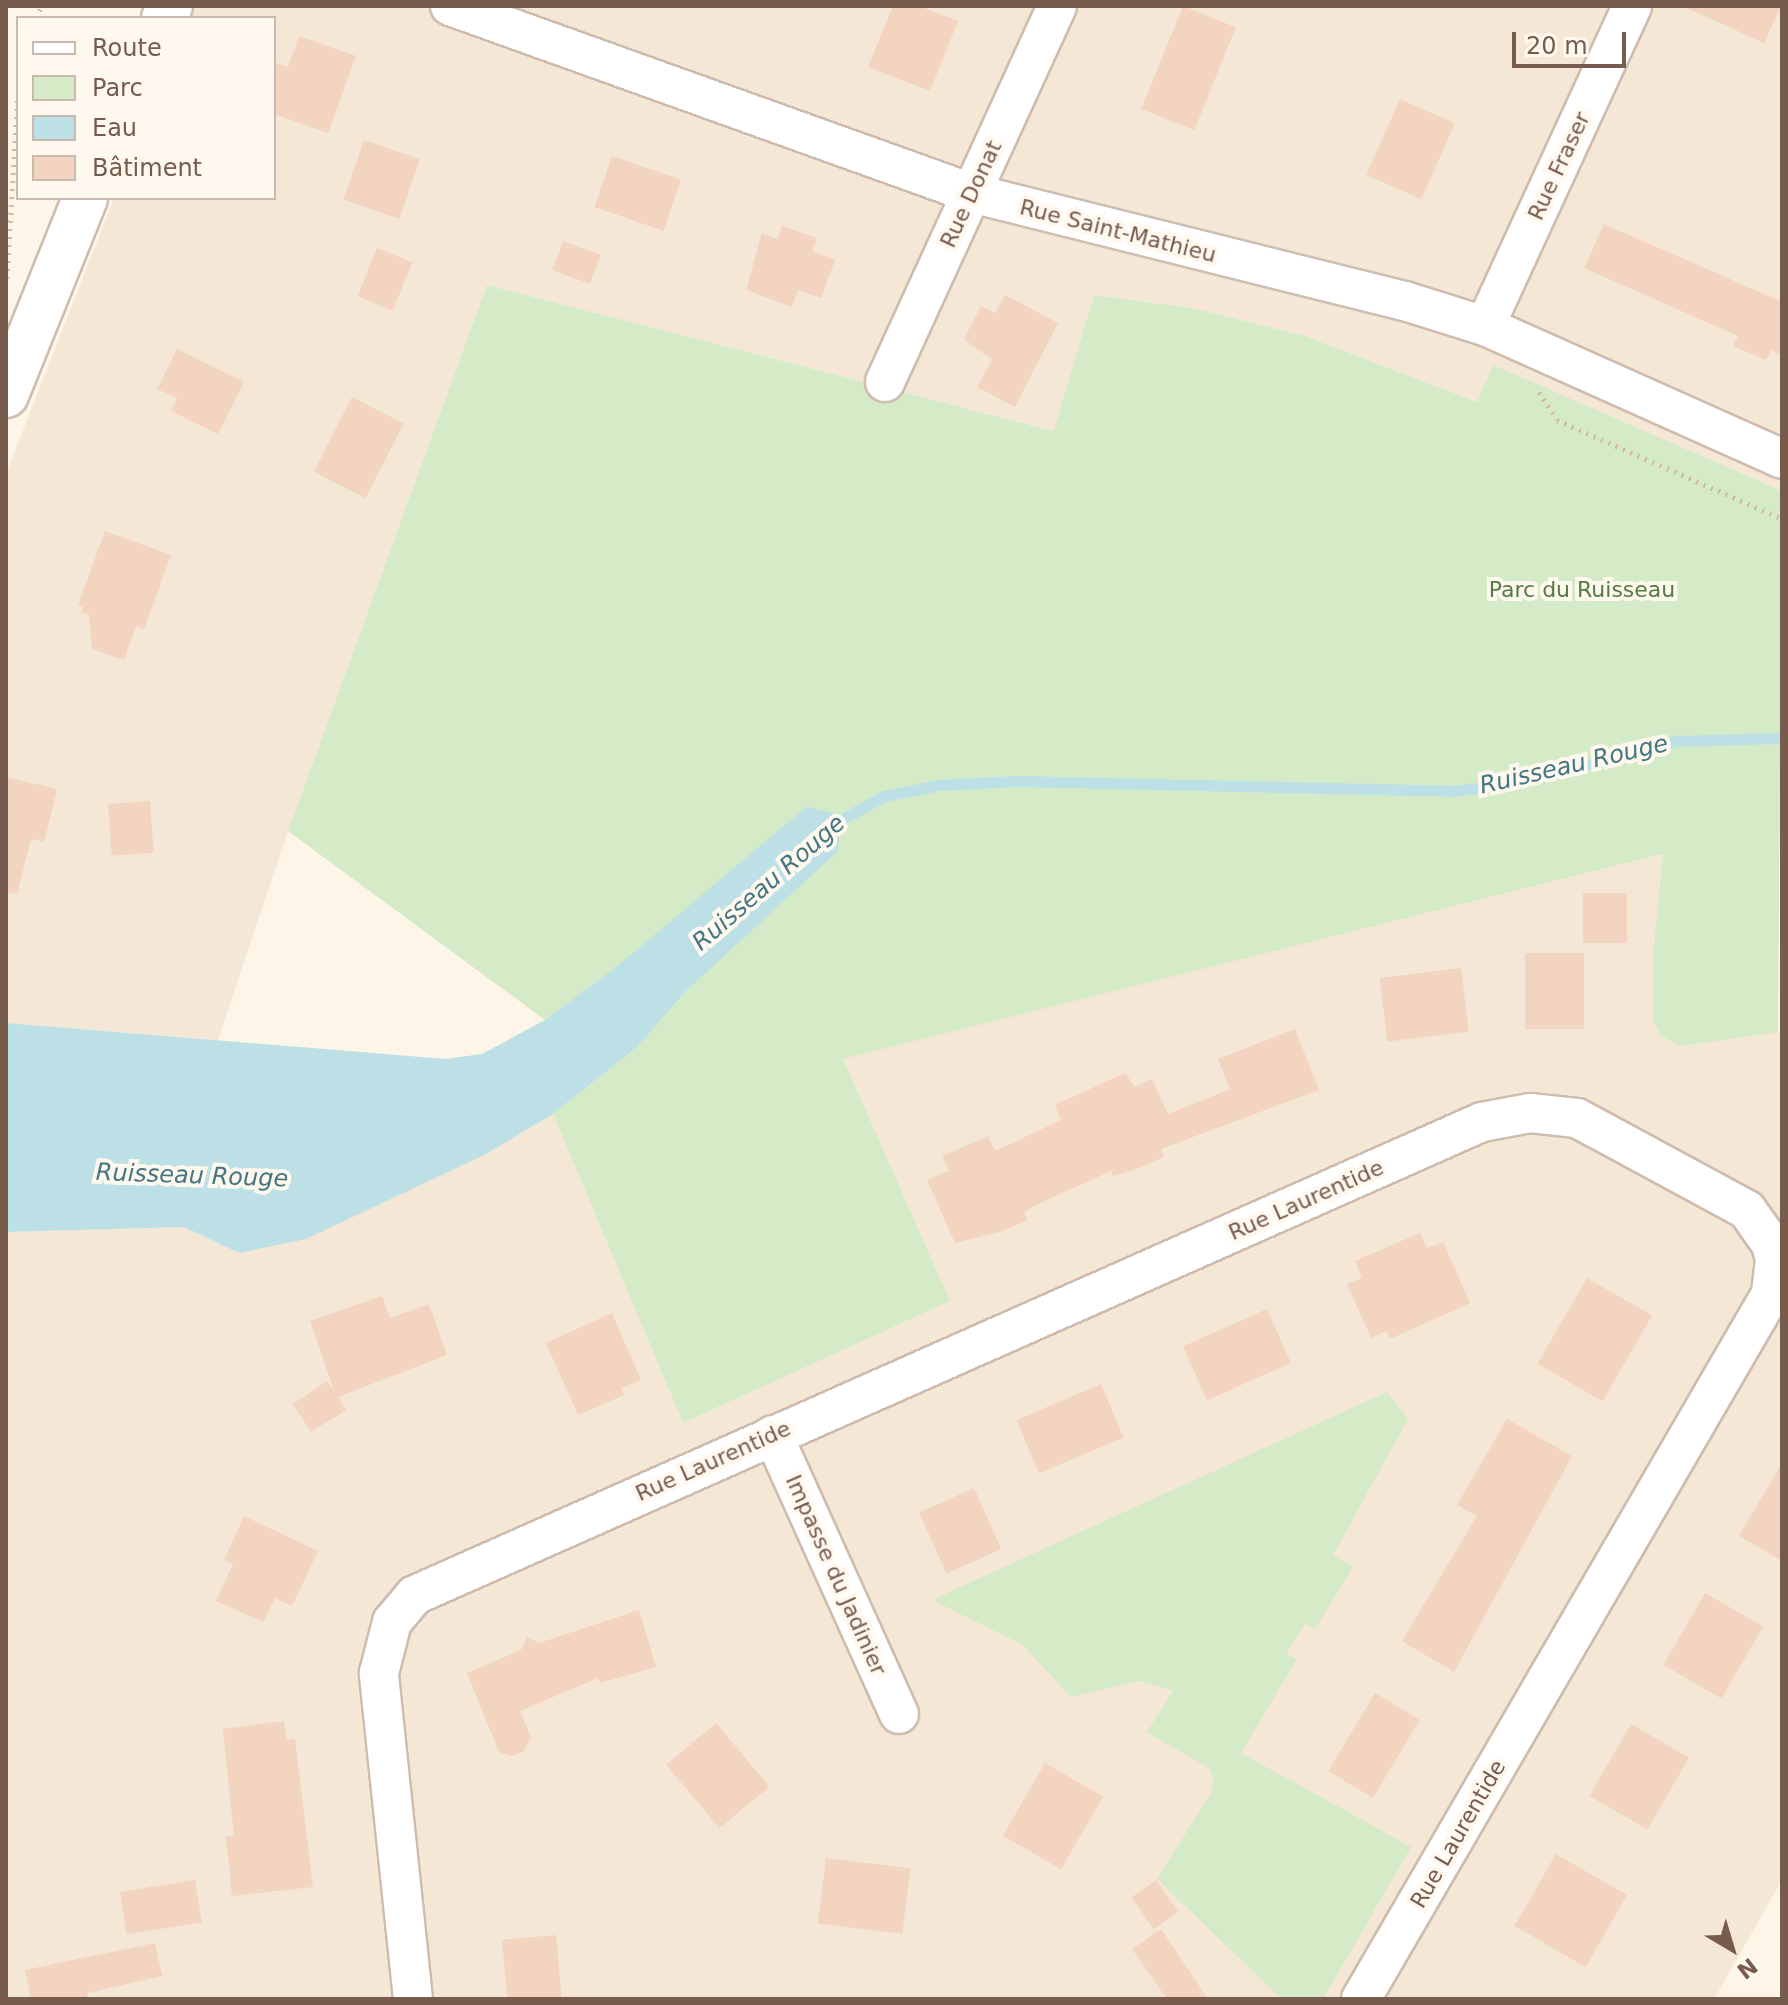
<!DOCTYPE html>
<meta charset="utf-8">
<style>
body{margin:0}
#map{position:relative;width:1788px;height:2005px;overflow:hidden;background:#fcf5e8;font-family:"DejaVu Sans",sans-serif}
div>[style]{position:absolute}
.residential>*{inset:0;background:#f4e7d6}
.green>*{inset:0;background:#d5eac6}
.water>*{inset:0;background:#bce0e6}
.stream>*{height:11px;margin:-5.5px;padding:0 5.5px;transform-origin:5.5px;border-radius:5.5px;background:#bce0e6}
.building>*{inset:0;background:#f2d4c0;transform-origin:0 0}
.path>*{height:5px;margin-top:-2.5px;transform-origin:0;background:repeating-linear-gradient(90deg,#d7b7a2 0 2px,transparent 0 8px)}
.roads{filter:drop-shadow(2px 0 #cebcae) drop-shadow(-2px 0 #cebcae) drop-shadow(0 2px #cebcae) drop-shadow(0 -2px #cebcae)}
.street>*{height:38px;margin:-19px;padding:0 19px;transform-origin:19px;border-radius:19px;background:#fff}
.secondary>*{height:44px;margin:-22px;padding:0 22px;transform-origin:22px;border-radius:22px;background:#fff}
span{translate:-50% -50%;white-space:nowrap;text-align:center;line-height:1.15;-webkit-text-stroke:8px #fff8ef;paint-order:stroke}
.street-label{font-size:22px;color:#775b4c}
.park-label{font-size:22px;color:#547c43}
.water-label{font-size:24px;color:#437783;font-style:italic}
.frame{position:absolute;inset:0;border:8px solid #775b4c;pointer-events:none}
.legend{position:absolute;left:16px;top:16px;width:260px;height:184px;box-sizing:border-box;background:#fff8ef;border:2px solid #c9b9ae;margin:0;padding:10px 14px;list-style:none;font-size:24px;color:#775b4c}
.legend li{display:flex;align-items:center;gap:16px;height:40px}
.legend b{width:40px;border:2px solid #c9b9ae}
.north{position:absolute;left:1692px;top:1909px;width:80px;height:80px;-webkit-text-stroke:6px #fff8ef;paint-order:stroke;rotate:142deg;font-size:22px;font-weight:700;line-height:32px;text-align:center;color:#775b4c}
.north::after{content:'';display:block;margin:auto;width:28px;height:36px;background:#775b4c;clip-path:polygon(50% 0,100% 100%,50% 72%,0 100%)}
.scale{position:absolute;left:1512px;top:32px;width:114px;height:36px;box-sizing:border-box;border:4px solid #775b4c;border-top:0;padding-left:10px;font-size:24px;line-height:28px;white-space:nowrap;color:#775b4c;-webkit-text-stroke:6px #fff8ef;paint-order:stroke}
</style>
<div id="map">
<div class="residential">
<i style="clip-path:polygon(192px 6px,1782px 6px,1782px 491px,1493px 366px,1477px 402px,1305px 336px,1192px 308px,1094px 295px,1055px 431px,487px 285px,288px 831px,218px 1040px,6px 1023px,6px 474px,114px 198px,274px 198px,274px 18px,187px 18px)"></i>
<i style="clip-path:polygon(1664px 854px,1654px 944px,1653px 1019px,1778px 1032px,1782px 1026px,1782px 1880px,1714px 1999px,6px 1999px,6px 1232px,184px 1227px,239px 1253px,488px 1153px,553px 1114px,683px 1423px,950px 1301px,842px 1059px)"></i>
</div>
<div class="green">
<i style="clip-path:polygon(487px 285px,1054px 431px,1094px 295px,1192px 308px,1305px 336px,1477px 402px,1493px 365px,1782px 491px,1778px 1032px,1680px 1046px,1661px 1036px,1653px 1020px,1654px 944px,1663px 854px,843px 1059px,950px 1301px,683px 1423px,553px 1114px,637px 1047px,687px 990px,620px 964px,545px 1020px,288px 831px)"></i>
<i style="clip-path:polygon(1387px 1392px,1408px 1419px,1333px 1555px,1353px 1567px,1315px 1629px,1305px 1624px,1286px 1653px,1296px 1660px,1241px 1753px,1411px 1847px,1323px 1999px,1282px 1999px,1157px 1879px,1211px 1793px,1213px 1779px,1210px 1769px,1147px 1732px,1173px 1691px,1139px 1681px,1071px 1697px,1023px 1645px,932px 1600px)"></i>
</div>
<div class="water">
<i style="clip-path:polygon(806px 807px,843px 815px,837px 852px,687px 990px,637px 1047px,553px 1114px,488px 1153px,306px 1239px,239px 1253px,184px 1227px,6px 1232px,6px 1023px,446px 1059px,482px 1054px,545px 1020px,620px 964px)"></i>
</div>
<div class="stream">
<i style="left:833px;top:824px;width:58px;rotate:-28.8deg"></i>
<i style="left:884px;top:796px;width:56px;rotate:-11.3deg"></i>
<i style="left:939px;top:785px;width:80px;rotate:-2.9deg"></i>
<i style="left:1019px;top:781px;width:434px;rotate:1.3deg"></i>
<i style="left:1453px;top:791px;width:66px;rotate:-6.9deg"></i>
<i style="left:1519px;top:783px;width:163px;rotate:-15deg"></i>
<i style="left:1676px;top:741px;width:106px;rotate:-1.6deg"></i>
</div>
<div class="building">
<i style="clip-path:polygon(893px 6px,919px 6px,958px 21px,930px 91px,868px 67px)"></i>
<i style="left:1183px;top:6px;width:57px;height:111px;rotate:22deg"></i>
<i style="clip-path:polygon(1682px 6px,1781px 6px,1764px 43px)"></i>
<i style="clip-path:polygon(299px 36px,356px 56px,328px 133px,274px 114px,274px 62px,288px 67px)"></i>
<i style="left:1400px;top:99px;width:60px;height:83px;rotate:24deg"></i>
<i style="left:364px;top:140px;width:59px;height:63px;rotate:19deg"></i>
<i style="left:612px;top:156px;width:73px;height:54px;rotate:19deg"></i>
<i style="clip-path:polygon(1604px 224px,1782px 302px,1782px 355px,1771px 350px,1766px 360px,1733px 346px,1738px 336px,1584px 268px)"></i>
<i style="clip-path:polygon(782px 226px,817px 238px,812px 251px,835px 260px,821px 298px,798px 290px,792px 307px,746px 290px,762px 233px,777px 239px)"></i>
<i style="left:563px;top:241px;width:40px;height:31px;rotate:20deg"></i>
<i style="left:377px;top:248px;width:38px;height:52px;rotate:22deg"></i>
<i style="clip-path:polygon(1005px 295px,1058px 323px,1015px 407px,977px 387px,992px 360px,964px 339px,981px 306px,995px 313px)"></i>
<i style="clip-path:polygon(177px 349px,244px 382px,218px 434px,171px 411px,177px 398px,157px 389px)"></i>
<i style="left:352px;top:397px;width:58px;height:84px;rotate:27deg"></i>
<i style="clip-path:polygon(105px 531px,171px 555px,144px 629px,136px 626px,124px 660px,92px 649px,89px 614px,81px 613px,83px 607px,78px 605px)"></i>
<i style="clip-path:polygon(6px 777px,57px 789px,44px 842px,31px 839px,17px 894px,6px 892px)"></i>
<i style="left:150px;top:801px;width:52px;height:42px;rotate:86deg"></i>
<i style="left:1583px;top:893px;width:44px;height:50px"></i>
<i style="left:1525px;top:953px;width:59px;height:76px"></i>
<i style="left:1461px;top:968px;width:64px;height:82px;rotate:83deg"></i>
<i style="clip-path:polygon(1295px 1029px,1319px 1090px,1161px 1149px,1164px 1157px,1137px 1169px,1113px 1176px,1111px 1171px,1042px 1202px,1024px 1212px,1027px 1220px,1000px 1232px,955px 1243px,927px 1180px,949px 1171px,942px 1156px,988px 1136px,995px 1151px,1061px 1120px,1055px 1105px,1125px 1073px,1135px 1087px,1152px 1079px,1168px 1114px,1230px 1089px,1218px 1059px)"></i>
<i style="clip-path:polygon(1420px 1233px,1427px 1248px,1443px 1242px,1470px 1303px,1390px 1339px,1386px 1331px,1371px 1338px,1347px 1284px,1362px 1278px,1355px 1261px)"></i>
<i style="left:1587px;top:1278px;width:75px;height:99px;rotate:30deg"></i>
<i style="clip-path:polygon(382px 1296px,390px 1318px,429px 1304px,447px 1355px,338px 1397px,346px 1410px,311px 1432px,293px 1404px,327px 1381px,334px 1391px,310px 1321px)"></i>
<i style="left:1267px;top:1309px;width:59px;height:92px;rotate:66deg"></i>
<i style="clip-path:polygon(612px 1313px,641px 1380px,621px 1388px,624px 1395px,578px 1415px,546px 1343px)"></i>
<i style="left:1101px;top:1384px;width:58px;height:92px;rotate:67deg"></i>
<i style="clip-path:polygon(1507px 1419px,1572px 1456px,1454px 1672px,1402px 1641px,1477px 1516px,1457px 1505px)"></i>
<i style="clip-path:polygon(1782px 1463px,1782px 1561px,1739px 1536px)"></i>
<i style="left:974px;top:1488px;width:67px;height:60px;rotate:66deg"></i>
<i style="clip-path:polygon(244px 1516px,318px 1551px,292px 1606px,275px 1598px,263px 1622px,216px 1601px,233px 1564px,224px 1560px)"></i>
<i style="left:1705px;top:1593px;width:67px;height:83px;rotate:30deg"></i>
<i style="clip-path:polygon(639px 1610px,656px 1667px,600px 1683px,598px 1678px,520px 1711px,531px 1737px,524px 1751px,512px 1756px,499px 1752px,467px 1673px,521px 1650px,527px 1637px,539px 1643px)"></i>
<i style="left:1375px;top:1693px;width:52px;height:91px;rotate:31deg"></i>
<i style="clip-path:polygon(284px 1721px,286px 1740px,295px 1739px,313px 1887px,232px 1896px,226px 1837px,234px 1836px,223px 1729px)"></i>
<i style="left:716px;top:1723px;width:83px;height:65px;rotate:50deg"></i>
<i style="left:1631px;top:1724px;width:67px;height:83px;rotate:30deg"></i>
<i style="left:1045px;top:1763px;width:67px;height:84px;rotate:30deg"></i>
<i style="left:1556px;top:1854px;width:82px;height:83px;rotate:30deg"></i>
<i style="left:826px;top:1858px;width:85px;height:66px;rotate:7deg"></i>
<i style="left:195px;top:1880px;width:43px;height:76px;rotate:81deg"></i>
<i style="left:1156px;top:1880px;width:39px;height:30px;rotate:55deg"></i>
<i style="clip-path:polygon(1161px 1929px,1208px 1999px,1167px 1999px,1132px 1949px)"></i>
<i style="left:556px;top:1935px;width:64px;height:54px;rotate:85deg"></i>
<i style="clip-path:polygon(155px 1943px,162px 1976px,87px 1993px,88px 1999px,31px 1999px,25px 1970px)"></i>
</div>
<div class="path">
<i style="left:36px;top:18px;width:13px;rotate:-67deg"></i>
<i style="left:7px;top:278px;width:183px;rotate:-86.6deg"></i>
<i style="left:1539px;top:392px;width:33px;rotate:57deg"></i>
<i style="left:1557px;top:420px;width:246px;rotate:23.7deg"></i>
</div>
<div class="roads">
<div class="street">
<i style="left:450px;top:6px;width:554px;rotate:19.74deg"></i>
<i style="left:971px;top:193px;width:447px;rotate:14deg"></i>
<i style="left:1405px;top:301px;width:84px;rotate:17.4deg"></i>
<i style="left:1485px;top:326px;width:325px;rotate:24.1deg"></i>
<i style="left:1485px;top:326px;width:352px;rotate:-65.3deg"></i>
<i style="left:885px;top:382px;width:413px;rotate:-65.4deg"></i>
<i style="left:773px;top:1435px;width:306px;rotate:65.7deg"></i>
<i style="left:413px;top:1999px;width:328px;rotate:-96deg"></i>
<i style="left:379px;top:1673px;width:53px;rotate:-75.7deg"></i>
<i style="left:392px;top:1622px;width:35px;rotate:-50deg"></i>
<i style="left:415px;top:1595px;width:1167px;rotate:-23.91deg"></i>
<i style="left:1482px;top:1122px;width:49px;rotate:-10.6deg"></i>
<i style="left:1530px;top:1113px;width:47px;rotate:6.1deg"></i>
<i style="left:1577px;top:1118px;width:193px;rotate:28.4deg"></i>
<i style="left:1747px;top:1210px;width:42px;rotate:54.8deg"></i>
<i style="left:1771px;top:1244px;width:16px;rotate:76deg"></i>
<i style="left:1775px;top:1260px;width:34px;rotate:97deg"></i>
<i style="left:1771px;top:1294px;width:816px;rotate:120.18deg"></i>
</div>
<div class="secondary">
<i style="left:164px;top:18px;width:13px;rotate:-63deg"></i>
<i style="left:6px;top:395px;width:212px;rotate:-68.1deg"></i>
</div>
</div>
<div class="street-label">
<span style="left:1559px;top:166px;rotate:-65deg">Rue Fraser</span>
<span style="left:971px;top:194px;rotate:-65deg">Rue Donat</span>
<span style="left:1118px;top:231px;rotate:14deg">Rue Saint-Mathieu</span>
<span style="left:1306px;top:1200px;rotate:-24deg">Rue Laurentide</span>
<span style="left:713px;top:1461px;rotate:-24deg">Rue Laurentide</span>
<span style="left:836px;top:1575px;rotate:66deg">Impasse du Jadinier</span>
<span style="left:1458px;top:1834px;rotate:-60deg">Rue Laurentide</span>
</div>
<div class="park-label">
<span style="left:1582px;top:590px">Parc du Ruisseau</span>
</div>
<div class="water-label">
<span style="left:1574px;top:765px;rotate:-13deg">Ruisseau Rouge</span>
<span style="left:769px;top:883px;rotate:-41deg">Ruisseau Rouge</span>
<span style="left:192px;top:1176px;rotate:2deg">Ruisseau Rouge</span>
</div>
<div class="frame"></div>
<ul class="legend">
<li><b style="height:10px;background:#fff"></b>Route</li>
<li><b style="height:22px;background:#d5eac6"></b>Parc</li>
<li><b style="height:22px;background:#bce0e6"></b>Eau</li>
<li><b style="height:22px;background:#f2d4c0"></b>Bâtiment</li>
</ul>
<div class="north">N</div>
<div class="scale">20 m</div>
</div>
